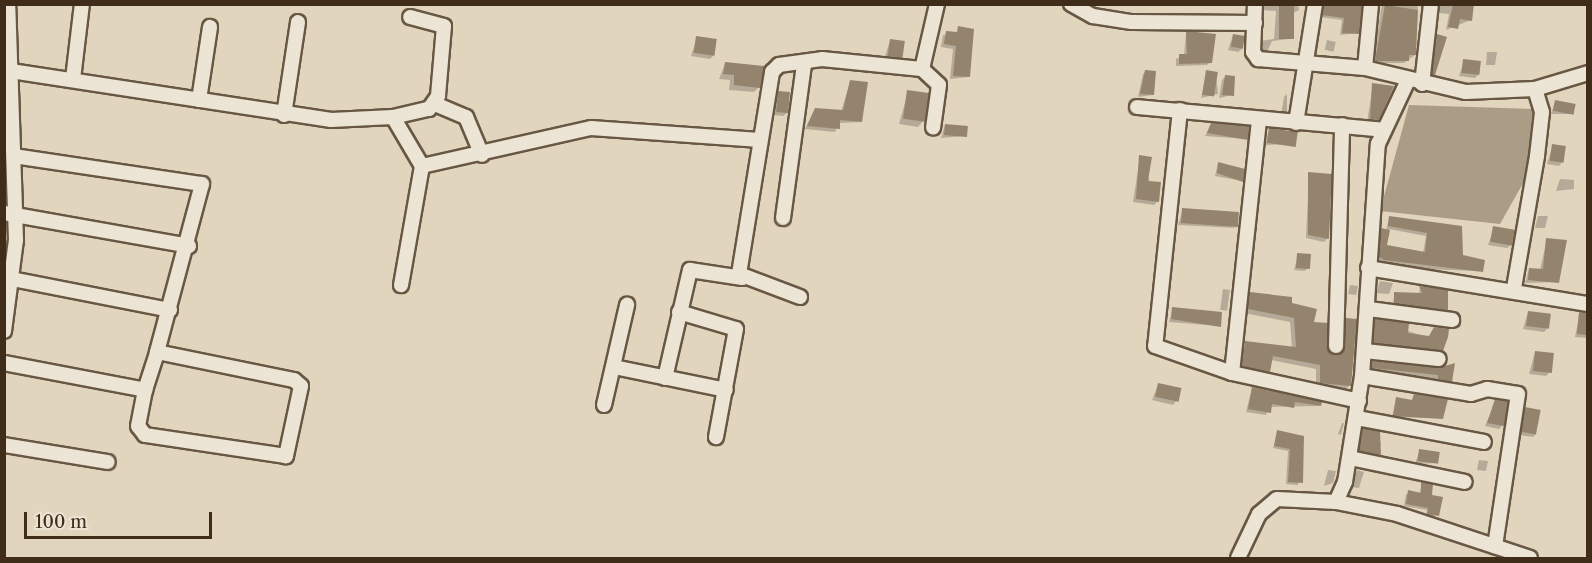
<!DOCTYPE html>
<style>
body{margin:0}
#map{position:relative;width:1592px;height:563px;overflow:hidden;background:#e2d5bd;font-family:"Libre Caslon Text",serif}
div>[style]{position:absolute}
.water>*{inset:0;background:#ab9c85}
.shadow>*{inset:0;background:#0003;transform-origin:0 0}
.building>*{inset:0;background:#94846e;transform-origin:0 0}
.roads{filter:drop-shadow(2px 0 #685742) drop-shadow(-2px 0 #685742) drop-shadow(0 2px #685742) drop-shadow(0 -2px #685742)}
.street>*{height:14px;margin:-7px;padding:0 7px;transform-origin:7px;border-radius:7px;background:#ece4d4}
span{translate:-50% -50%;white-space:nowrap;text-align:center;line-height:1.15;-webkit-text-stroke:5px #ece4d4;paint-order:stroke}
.frame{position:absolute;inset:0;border:6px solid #3f2d19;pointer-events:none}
.scale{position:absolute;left:24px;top:512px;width:188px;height:27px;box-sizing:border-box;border:3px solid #3f2d19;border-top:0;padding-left:8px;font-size:18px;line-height:21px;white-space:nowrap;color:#3f2d19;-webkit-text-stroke:4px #ece4d4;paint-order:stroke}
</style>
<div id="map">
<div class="water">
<i style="clip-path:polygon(1409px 105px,1533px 109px,1526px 178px,1500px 224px,1380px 211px)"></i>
</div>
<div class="shadow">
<i style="clip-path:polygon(1262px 4px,1298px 4px,1299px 10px,1291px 14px,1289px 39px,1272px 41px,1266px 54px,1259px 52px,1260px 41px,1274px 39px,1276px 11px,1261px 10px)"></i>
<i style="clip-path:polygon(1320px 4px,1362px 4px,1358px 33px,1340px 35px,1342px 20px,1320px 17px)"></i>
<i style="clip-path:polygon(1382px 4px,1418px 4px,1415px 55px,1404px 63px,1373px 63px)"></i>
<i style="clip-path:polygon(1440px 4px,1473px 4px,1471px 20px,1446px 30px,1449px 14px,1439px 13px)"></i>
<i style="clip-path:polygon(972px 31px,968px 77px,950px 79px,953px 49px,941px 47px,943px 35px)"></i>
<i style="clip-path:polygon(1186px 33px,1210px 62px,1207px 65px,1176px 66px,1176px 59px,1184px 55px)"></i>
<i style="clip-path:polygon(1233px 35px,1242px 49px,1238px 52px,1228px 50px)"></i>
<i style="clip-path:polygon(1437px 36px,1434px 75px,1432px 76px,1436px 37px)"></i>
<i style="clip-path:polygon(697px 38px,714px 55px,710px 59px,691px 56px)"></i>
<i style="left:1327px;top:40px;width:9px;height:10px;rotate:13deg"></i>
<i style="clip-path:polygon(890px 41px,901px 57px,897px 61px,884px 59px)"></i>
<i style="clip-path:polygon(1487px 52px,1497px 52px,1495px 65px,1486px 65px)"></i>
<i style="clip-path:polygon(1464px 61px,1479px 74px,1475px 78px,1459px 76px)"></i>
<i style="clip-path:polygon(725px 64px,759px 87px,754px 92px,729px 90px,730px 80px,719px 79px)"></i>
<i style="clip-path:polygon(1146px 71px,1152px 95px,1138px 97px,1143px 74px)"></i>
<i style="clip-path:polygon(1207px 72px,1216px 75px,1218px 94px,1201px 98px)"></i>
<i style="clip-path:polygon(1226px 76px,1232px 95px,1219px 98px,1222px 80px)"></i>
<i style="clip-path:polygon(850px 82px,861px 122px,839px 123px,835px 132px,805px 129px,815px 109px,841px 112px)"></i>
<i style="clip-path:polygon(1373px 85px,1378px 120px,1374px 123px,1367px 122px)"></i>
<i style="clip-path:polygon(908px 92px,923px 121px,918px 127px,899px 124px)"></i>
<i style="clip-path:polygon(779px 93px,787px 113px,783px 116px,772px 115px)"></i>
<i style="clip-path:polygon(1287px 94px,1287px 111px,1281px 115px,1284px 97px)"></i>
<i style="clip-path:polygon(1555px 102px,1573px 114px,1551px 114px)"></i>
<i style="clip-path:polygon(1211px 124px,1246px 139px,1205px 136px)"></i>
<i style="clip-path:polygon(945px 125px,965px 136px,941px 138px)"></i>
<i style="clip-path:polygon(1269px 130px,1295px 144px,1265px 145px)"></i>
<i style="clip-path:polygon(1553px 145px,1562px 162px,1559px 166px,1547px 164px)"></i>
<i style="clip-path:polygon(1140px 157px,1158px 201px,1154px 205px,1133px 202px)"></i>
<i style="clip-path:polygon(1218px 163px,1242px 181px,1215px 176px)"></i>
<i style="clip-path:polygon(1309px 173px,1328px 238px,1324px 242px,1306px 238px)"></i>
<i style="clip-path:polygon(1560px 179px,1574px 180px,1574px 189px,1556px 191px)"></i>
<i style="clip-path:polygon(1183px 209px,1236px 228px,1178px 225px)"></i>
<i style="clip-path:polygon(1538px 216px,1548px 216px,1545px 228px,1535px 228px)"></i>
<i style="clip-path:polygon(evenodd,1389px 218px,1461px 227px,1461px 256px,1481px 271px,1420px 269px,1377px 260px,1379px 232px,1386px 231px,1389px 218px,1389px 229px,1426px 236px,1423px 253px,1385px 246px,1389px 229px)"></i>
<i style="clip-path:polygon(1494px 228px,1511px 245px,1507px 248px,1488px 245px)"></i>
<i style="clip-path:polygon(1547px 239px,1557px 282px,1525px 283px,1529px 269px,1540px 270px)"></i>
<i style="clip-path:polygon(1298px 255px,1308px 268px,1305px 271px,1294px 270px)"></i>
<i style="clip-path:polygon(1380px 281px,1393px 283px,1389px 294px,1376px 293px)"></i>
<i style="clip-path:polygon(1350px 285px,1358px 286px,1356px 295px,1348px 294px)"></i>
<i style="clip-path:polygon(1420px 287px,1447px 310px,1392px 305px,1395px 294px,1419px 295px)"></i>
<i style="left:1223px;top:289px;width:7px;height:21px;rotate:8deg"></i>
<i style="clip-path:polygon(1250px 293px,1290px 304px,1312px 323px,1335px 357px,1341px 352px,1346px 319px,1350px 385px,1345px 390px,1316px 387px,1316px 369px,1271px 360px,1267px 373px,1239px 364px,1246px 342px,1292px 348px,1290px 322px,1244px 313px)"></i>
<i style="clip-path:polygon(1173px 309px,1219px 326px,1169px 322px)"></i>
<i style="clip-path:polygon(1528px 312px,1547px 329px,1544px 332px,1523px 329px)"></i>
<i style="clip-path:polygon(1579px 316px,1588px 317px,1588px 338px,1575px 337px)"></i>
<i style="clip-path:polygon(1376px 320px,1429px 338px,1441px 350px,1371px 345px)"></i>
<i style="clip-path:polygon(1535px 352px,1549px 373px,1546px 376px,1529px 374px)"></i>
<i style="clip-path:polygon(1373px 362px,1438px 369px,1451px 381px,1369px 371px)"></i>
<i style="clip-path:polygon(1239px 367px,1267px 373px,1238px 370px)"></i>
<i style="clip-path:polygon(1158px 385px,1176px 401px,1173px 405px,1152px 400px)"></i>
<i style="clip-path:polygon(1252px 388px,1320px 406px,1270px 407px,1266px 415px,1246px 412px)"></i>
<i style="clip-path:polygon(1414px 396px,1442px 418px,1392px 417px,1396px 399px,1411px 401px)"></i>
<i style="clip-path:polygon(1496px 401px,1503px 425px,1499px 429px,1485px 426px)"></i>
<i style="clip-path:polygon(1526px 409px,1536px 434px,1533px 437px,1519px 435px)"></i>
<i style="clip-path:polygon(1342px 423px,1344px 423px,1341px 435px,1338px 434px)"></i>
<i style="clip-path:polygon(1363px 430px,1381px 443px,1376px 458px,1357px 454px)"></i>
<i style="clip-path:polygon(1278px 432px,1303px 437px,1298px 485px,1286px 484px,1288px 451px,1273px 448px)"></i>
<i style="clip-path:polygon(1420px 450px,1437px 463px,1415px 464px)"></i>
<i style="clip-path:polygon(1479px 460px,1488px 461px,1486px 471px,1477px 470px)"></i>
<i style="clip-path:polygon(1328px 470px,1336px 471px,1333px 483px,1324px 486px)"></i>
<i style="clip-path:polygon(1357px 470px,1364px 472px,1359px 488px,1351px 487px)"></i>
<i style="clip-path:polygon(1422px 484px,1430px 496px,1435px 518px,1426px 516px,1427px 510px,1404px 506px,1406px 494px,1419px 494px)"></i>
</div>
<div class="building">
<i style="left:1279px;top:4px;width:15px;height:35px"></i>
<i style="clip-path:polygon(1324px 4px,1362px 5px,1359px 34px,1342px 33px,1344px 18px,1322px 15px)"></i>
<i style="clip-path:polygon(1453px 4px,1474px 4px,1472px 21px,1460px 19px,1458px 29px,1448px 27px)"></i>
<i style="clip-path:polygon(1385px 5px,1418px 10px,1416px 55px,1409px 55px,1409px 61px,1375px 61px)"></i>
<i style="clip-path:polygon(958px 26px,974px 29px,970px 77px,953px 76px,956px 46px,944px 44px,946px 31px,957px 32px)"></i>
<i style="clip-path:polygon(1186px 31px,1216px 34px,1212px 63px,1179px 64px,1179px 54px,1187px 54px)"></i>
<i style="left:1233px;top:34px;width:12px;height:13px;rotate:9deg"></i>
<i style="clip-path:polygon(1437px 34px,1447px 37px,1435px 75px,1432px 75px)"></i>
<i style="left:696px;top:36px;width:21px;height:17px;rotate:8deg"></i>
<i style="left:890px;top:39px;width:15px;height:17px;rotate:8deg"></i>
<i style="left:1463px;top:59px;width:18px;height:14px;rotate:6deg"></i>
<i style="clip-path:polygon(725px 62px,765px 66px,760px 88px,734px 85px,734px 75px,723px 74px)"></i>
<i style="clip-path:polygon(1145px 70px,1156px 71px,1154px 95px,1140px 94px)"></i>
<i style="left:1206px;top:70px;width:12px;height:25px;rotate:9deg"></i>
<i style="clip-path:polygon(1225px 75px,1235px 76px,1234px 96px,1222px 95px)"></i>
<i style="clip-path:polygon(850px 80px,868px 82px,862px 122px,840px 120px,840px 129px,807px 126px,815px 108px,843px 110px)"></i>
<i style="clip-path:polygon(1372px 83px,1394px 86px,1379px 120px,1370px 119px)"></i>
<i style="left:907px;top:90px;width:22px;height:29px;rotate:8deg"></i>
<i style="left:778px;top:91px;width:12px;height:21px;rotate:5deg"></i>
<i style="left:1555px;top:100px;width:21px;height:11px;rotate:11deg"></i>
<i style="clip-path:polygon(1211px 123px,1249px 126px,1248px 140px,1207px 133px)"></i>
<i style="left:945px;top:124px;width:23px;height:11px;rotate:5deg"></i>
<i style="left:1269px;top:128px;width:29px;height:15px;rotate:8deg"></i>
<i style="left:1552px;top:144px;width:14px;height:17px;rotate:8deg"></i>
<i style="clip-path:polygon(1139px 155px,1152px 157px,1148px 181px,1161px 182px,1159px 202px,1136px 199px)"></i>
<i style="clip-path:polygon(1218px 162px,1245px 169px,1243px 182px,1217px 173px)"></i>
<i style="clip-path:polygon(1308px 172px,1332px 174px,1329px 239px,1308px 235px)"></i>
<i style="left:1182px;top:208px;width:57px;height:15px;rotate:4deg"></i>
<i style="clip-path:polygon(1389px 216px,1462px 226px,1463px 255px,1485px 260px,1483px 272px,1384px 260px,1379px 257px,1381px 228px,1390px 230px,1387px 245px,1425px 252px,1427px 233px,1388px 226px)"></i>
<i style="left:1493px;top:226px;width:22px;height:16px;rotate:10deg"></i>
<i style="clip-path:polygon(1546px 238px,1567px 240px,1559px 283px,1528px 280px,1529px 268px,1543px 269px)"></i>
<i style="left:1297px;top:253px;width:14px;height:15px;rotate:4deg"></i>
<i style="clip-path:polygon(1419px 286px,1448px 290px,1448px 310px,1394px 303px,1394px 292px,1422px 293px)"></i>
<i style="clip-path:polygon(1250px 292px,1292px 297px,1292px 303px,1317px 309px,1314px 322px,1328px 323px,1327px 346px,1335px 355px,1345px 347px,1346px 318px,1357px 319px,1351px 386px,1320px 383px,1320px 365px,1273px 356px,1270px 372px,1242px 366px,1245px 341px,1296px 347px,1294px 318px,1248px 309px)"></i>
<i style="clip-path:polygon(1172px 307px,1222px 312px,1221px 327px,1171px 319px)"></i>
<i style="left:1528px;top:311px;width:23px;height:15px;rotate:7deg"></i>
<i style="clip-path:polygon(1579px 312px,1587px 313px,1587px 335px,1577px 334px)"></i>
<i style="clip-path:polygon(1375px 319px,1409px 323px,1408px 333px,1429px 336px,1434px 327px,1449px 329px,1448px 337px,1443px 351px,1373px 343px)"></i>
<i style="left:1535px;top:351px;width:19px;height:20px;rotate:6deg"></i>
<i style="clip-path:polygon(1372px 361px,1438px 368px,1455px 363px,1452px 382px,1438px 379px,1438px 375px,1372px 368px)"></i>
<i style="left:1158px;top:383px;width:24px;height:14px;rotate:12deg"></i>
<i style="clip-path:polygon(1252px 387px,1322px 402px,1321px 406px,1295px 402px,1294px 408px,1272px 404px,1271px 413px,1248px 409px)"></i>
<i style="clip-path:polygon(1414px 394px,1448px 399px,1443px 419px,1393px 416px,1396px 397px,1412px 400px)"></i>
<i style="clip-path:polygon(1495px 399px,1508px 401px,1504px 426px,1487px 423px)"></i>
<i style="left:1525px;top:407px;width:16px;height:25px;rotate:11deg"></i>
<i style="clip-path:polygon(1363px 428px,1380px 431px,1381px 455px,1359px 451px)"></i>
<i style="clip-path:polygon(1277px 430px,1304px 436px,1303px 483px,1288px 482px,1290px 449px,1274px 446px)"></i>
<i style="left:1419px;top:449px;width:21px;height:12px;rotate:8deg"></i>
<i style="clip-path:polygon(1421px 482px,1433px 484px,1432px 495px,1443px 497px,1439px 516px,1427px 514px,1428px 508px,1406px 504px,1408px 490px,1421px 493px)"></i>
</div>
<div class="roads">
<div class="street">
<i style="left:1071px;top:4px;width:25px;rotate:29deg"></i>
<i style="left:1093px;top:16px;width:39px;rotate:9deg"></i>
<i style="left:1132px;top:22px;width:123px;rotate:0.5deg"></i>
<i style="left:1255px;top:4px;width:48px;rotate:92.4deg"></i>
<i style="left:1253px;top:52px;width:9px;rotate:54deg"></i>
<i style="left:1258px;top:59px;width:107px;rotate:4.8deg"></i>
<i style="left:1365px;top:68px;width:104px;rotate:13.4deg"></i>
<i style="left:1466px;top:92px;width:69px;rotate:-2.5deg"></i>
<i style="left:1535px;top:89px;width:55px;rotate:-16.8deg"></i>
<i style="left:1365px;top:68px;width:64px;rotate:-84.6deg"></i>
<i style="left:922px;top:69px;width:23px;rotate:43deg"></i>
<i style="left:939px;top:85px;width:43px;rotate:97.9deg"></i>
<i style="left:11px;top:71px;width:324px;rotate:8.7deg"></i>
<i style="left:331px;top:120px;width:62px;rotate:-2.8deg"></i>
<i style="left:393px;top:117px;width:37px;rotate:-13deg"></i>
<i style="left:429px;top:109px;width:16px;rotate:-55deg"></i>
<i style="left:438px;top:96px;width:70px;rotate:-85.1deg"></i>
<i style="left:444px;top:26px;width:35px;rotate:-165deg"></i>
<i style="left:73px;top:79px;width:76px;rotate:-83.2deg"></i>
<i style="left:1422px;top:84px;width:81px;rotate:-83.6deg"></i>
<i style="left:199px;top:100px;width:74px;rotate:-81.4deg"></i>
<i style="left:435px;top:104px;width:34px;rotate:23deg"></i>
<i style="left:466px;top:117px;width:41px;rotate:67.2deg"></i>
<i style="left:1137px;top:107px;width:248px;rotate:5.3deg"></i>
<i style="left:1180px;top:110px;width:237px;rotate:96deg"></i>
<i style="left:1155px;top:346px;width:82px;rotate:19.3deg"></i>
<i style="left:1232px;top:373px;width:130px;rotate:12.4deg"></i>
<i style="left:284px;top:115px;width:94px;rotate:-81.4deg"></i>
<i style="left:393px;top:117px;width:57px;rotate:59.4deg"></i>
<i style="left:422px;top:166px;width:121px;rotate:100deg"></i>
<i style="left:1296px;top:123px;width:121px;rotate:-80.9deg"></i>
<i style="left:14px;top:156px;width:190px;rotate:8.5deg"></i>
<i style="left:202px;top:184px;width:174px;rotate:105deg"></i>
<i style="left:422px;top:166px;width:173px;rotate:-12.7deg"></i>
<i style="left:591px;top:128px;width:169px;rotate:4.1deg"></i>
<i style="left:4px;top:213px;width:188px;rotate:10.1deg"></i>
<i style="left:783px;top:218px;width:154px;rotate:-82.2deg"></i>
<i style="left:1368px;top:268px;width:223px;rotate:9.3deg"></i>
<i style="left:12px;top:279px;width:161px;rotate:11.1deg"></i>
<i style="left:1514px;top:288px;width:134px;rotate:-80.1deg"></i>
<i style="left:1537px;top:156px;width:44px;rotate:-83.5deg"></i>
<i style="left:1542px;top:112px;width:24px;rotate:-107deg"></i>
<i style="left:800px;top:297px;width:65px;rotate:-159.3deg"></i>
<i style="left:739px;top:274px;width:205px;rotate:-80.7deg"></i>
<i style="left:772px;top:72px;width:10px;rotate:-45deg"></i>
<i style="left:779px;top:65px;width:43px;rotate:-7.9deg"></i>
<i style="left:822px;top:59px;width:100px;rotate:5.7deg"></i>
<i style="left:922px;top:69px;width:67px;rotate:-77deg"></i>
<i style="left:1369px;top:309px;width:84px;rotate:7.5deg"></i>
<i style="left:679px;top:312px;width:59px;rotate:16.6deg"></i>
<i style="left:736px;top:329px;width:110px;rotate:100.5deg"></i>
<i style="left:4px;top:331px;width:92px;rotate:-82.5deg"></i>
<i style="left:16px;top:240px;width:236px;rotate:-91.9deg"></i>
<i style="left:1336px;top:346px;width:221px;rotate:-88.4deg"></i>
<i style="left:1365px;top:351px;width:74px;rotate:6.2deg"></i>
<i style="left:4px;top:363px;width:144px;rotate:10.8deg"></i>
<i style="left:145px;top:390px;width:40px;rotate:-72deg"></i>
<i style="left:157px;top:352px;width:140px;rotate:11.6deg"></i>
<i style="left:294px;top:380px;width:9px;rotate:41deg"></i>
<i style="left:301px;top:386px;width:72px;rotate:102.1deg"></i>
<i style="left:286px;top:456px;width:143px;rotate:-171.5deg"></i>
<i style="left:145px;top:435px;width:11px;rotate:-128deg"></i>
<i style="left:138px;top:426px;width:37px;rotate:-79deg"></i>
<i style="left:614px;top:367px;width:114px;rotate:11.6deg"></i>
<i style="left:1232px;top:373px;width:254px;rotate:-83.9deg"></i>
<i style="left:1362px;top:376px;width:110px;rotate:9.4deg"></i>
<i style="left:1471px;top:394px;width:17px;rotate:-17deg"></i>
<i style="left:1487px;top:389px;width:31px;rotate:9deg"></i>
<i style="left:1518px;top:394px;width:154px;rotate:98.6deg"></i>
<i style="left:665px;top:378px;width:111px;rotate:-77deg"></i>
<i style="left:690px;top:270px;width:53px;rotate:8.7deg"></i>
<i style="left:604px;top:405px;width:103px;rotate:-77deg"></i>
<i style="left:1357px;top:418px;width:129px;rotate:10.7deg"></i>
<i style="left:4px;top:445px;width:105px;rotate:9.3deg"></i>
<i style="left:1350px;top:458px;width:117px;rotate:11.8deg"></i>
<i style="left:1336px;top:502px;width:22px;rotate:-66deg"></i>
<i style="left:1345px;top:482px;width:107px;rotate:-80.9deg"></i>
<i style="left:1362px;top:376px;width:233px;rotate:-86.1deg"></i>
<i style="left:1378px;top:144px;width:68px;rotate:-64.9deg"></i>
<i style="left:1238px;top:558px;width:49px;rotate:-64.5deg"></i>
<i style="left:1259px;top:514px;width:23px;rotate:-40deg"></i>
<i style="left:1277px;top:499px;width:59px;rotate:2.9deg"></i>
<i style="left:1336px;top:502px;width:62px;rotate:11.1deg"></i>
<i style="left:1397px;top:514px;width:140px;rotate:18.3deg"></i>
</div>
</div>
<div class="frame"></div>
<div class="scale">100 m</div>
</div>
